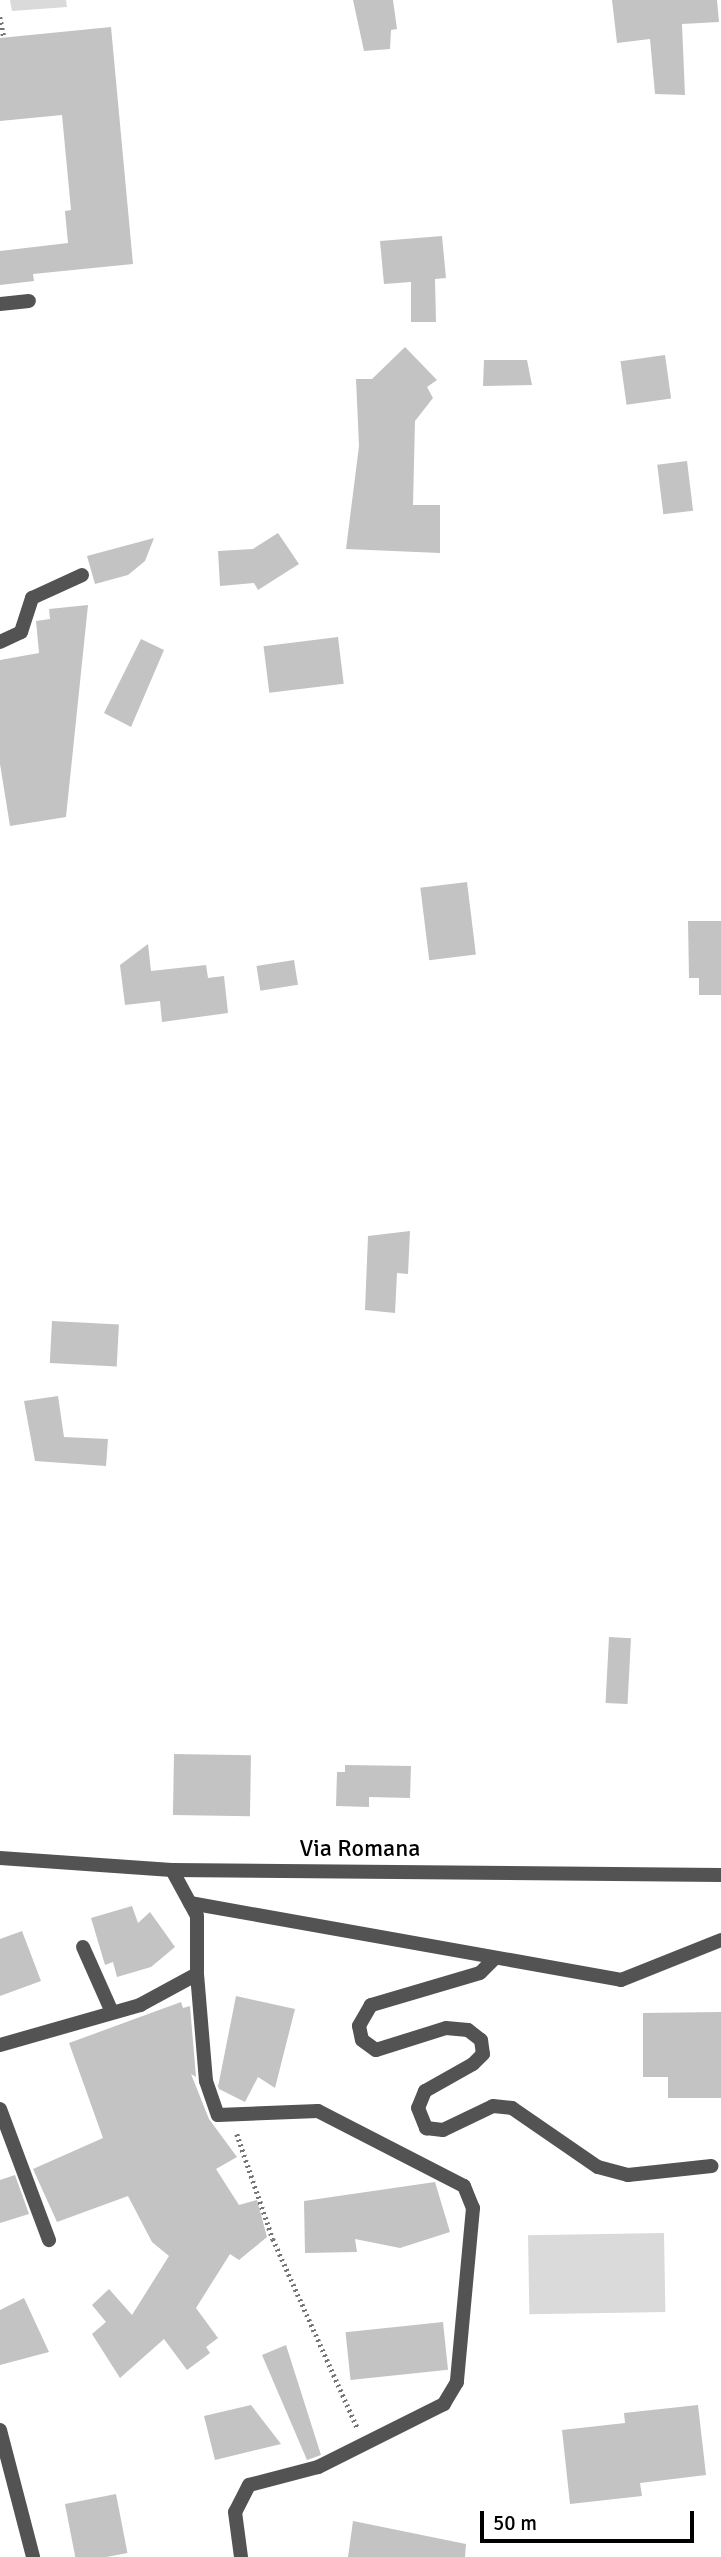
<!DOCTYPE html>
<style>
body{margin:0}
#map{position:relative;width:721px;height:2557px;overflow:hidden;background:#fff;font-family:Signika,sans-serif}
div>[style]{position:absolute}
.green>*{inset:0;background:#dadada;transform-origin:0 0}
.building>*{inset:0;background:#c3c3c3;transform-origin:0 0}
.path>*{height:4.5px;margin-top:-2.25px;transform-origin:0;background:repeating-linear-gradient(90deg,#757575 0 2px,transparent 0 5.5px)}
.service>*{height:14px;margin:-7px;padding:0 7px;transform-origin:7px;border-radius:7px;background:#535353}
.minor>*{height:14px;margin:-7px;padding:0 7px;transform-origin:7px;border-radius:7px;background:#535353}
.tertiary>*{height:14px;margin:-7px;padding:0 7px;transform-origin:7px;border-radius:7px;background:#535353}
span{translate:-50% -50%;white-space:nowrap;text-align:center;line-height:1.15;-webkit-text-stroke:5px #fff;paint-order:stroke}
.street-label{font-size:24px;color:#000}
.scale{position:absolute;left:480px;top:2511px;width:214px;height:32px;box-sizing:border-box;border:4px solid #000;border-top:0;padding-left:9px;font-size:21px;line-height:24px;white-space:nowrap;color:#000;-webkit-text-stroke:5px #fff;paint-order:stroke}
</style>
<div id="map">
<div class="green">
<i style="clip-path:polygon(10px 0,66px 0,67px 7px,12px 11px)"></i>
<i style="left:664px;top:2233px;width:79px;height:136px;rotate:89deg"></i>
</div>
<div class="building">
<i style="clip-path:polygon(353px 0,393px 0,397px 29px,391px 30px,390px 49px,364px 51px)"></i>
<i style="clip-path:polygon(612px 0,717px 0,719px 22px,682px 24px,685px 95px,655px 94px,650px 39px,617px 43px)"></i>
<i style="clip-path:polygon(111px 27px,133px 264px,33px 274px,34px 281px,0 285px,0 251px,68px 243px,65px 211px,71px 210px,62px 115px,0 121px,0 38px)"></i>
<i style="clip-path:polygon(442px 236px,446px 278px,435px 279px,436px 322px,411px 322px,411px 282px,384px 284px,380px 241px)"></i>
<i style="clip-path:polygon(405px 347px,437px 380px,427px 387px,433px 398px,415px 421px,413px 505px,440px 505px,440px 553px,346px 549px,359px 446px,356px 379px,372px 379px)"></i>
<i style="left:665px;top:355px;width:44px;height:45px;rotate:82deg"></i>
<i style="clip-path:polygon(484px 360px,527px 360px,532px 385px,483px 386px)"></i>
<i style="left:687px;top:461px;width:50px;height:30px;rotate:83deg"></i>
<i style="clip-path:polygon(278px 533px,299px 564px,258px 590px,254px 583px,220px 586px,218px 551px,253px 549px)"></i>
<i style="clip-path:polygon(154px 538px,145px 561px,128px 575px,95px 584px,87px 556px)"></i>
<i style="clip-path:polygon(88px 605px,66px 817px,10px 826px,0 764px,0 660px,39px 653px,36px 621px,50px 619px,49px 609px)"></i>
<i style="left:338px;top:637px;width:47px;height:75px;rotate:83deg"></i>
<i style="clip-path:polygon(141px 639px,164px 650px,131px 727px,104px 713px)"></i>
<i style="left:467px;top:882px;width:73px;height:47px;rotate:83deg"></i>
<i style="clip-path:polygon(688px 921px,721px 921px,721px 995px,699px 995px,699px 978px,689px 978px)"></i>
<i style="clip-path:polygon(148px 944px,151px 971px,206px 965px,208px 978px,224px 976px,228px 1013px,162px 1022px,160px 1001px,125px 1005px,120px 965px)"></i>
<i style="left:294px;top:960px;width:25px;height:38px;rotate:81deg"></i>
<i style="clip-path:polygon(410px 1231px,408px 1274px,397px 1273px,395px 1313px,365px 1310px,368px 1236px)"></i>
<i style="left:52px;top:1321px;width:67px;height:42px;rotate:3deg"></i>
<i style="clip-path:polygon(58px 1396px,64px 1437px,108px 1439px,106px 1466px,35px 1461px,24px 1401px)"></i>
<i style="left:609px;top:1637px;width:22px;height:66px;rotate:3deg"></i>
<i style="left:174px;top:1754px;width:77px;height:61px;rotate:1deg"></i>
<i style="clip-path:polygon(345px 1765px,411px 1766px,410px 1798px,369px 1797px,369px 1807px,336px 1806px,337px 1772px,345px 1772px)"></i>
<i style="clip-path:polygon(132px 1906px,138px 1923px,150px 1912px,175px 1947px,151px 1967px,117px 1977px,113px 1962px,105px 1965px,91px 1918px)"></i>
<i style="clip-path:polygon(22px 1931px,41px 1981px,0 1996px,0 1939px)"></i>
<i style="clip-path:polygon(236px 1996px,295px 2009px,275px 2088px,258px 2077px,245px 2102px,219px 2089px,215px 2078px,218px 2087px)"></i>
<i style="clip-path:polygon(181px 2002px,183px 2008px,190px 2006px,196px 2077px,191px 2074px,209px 2119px,237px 2157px,216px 2169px,239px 2205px,257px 2200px,267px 2237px,239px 2260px,230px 2254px,196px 2308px,218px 2338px,206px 2347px,210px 2353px,187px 2370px,164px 2339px,120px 2378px,92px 2334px,106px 2322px,92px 2305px,109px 2289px,132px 2315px,169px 2256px,152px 2242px,128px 2196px,57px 2222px,33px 2169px,103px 2138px,69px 2043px)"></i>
<i style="clip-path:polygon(721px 2012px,721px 2098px,668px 2098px,668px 2077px,643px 2077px,643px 2013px)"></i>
<i style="clip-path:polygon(15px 2175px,29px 2214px,0 2223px,0 2180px)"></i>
<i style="clip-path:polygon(435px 2182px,450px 2232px,400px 2248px,355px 2239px,357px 2252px,305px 2253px,304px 2201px)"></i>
<i style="clip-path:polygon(24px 2298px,49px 2352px,0 2365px,0 2310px)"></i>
<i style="left:443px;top:2322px;width:48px;height:98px;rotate:84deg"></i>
<i style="clip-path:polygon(286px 2345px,321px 2455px,307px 2460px,262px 2355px)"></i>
<i style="clip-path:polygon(251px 2405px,281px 2444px,215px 2460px,204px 2416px)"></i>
<i style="clip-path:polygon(698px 2405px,706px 2475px,640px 2483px,642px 2496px,570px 2504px,562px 2430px,625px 2423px,624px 2413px)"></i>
<i style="left:116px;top:2494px;width:60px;height:52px;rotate:79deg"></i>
<i style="clip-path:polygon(353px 2521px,466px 2544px,465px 2557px,348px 2557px)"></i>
</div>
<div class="path">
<i style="left:0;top:17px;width:21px;rotate:79deg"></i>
<i style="left:237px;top:2134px;width:111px;rotate:71.1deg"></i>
<i style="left:273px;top:2239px;width:206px;rotate:65.9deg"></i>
</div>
<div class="service">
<i style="left:0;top:304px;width:29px;rotate:-6deg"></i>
<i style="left:0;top:642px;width:23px;rotate:-25deg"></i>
<i style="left:21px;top:632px;width:36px;rotate:-72deg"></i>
<i style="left:32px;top:598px;width:55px;rotate:-24.7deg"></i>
<i style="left:190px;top:1903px;width:438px;rotate:10.1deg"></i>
<i style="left:621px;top:1980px;width:108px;rotate:-21.8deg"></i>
<i style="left:83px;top:1947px;width:71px;rotate:66deg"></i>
<i style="left:495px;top:1958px;width:21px;rotate:135deg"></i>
<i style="left:480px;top:1973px;width:114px;rotate:163.6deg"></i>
<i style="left:371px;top:2005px;width:24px;rotate:120deg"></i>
<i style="left:359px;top:2026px;width:14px;rotate:78deg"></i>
<i style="left:362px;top:2040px;width:17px;rotate:36deg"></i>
<i style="left:376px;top:2050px;width:73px;rotate:-17.4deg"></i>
<i style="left:446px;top:2028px;width:22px;rotate:5deg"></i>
<i style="left:468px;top:2030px;width:16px;rotate:38deg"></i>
<i style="left:481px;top:2040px;width:14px;rotate:82deg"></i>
<i style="left:483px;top:2054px;width:14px;rotate:135deg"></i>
<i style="left:473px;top:2064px;width:55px;rotate:150.6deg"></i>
<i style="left:425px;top:2091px;width:18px;rotate:112deg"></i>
<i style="left:418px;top:2108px;width:22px;rotate:68deg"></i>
<i style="left:426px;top:2128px;width:17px;rotate:7deg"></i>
<i style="left:443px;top:2130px;width:55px;rotate:-25.6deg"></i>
<i style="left:493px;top:2106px;width:19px;rotate:6deg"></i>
<i style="left:512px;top:2108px;width:104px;rotate:34.5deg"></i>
<i style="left:598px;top:2167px;width:31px;rotate:15deg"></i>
<i style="left:628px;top:2175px;width:84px;rotate:-6.1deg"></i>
</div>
<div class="minor">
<i style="left:197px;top:1974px;width:107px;rotate:85.2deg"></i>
<i style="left:206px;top:2081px;width:36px;rotate:71deg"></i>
<i style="left:218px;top:2115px;width:100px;rotate:-2.3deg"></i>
<i style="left:318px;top:2111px;width:164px;rotate:27.2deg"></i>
<i style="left:464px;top:2186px;width:24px;rotate:68deg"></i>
<i style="left:473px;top:2208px;width:175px;rotate:95.3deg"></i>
<i style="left:457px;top:2382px;width:26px;rotate:121deg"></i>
<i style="left:444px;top:2404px;width:141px;rotate:153.4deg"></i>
<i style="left:318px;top:2467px;width:71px;rotate:165.4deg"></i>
<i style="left:249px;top:2485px;width:30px;rotate:117deg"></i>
<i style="left:235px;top:2512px;width:45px;rotate:82.4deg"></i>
<i style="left:0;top:2045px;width:146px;rotate:-15.9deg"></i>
<i style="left:140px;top:2005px;width:65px;rotate:-28.5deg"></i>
<i style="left:197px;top:1974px;width:58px;rotate:-90deg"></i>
<i style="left:197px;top:1916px;width:52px;rotate:-118.5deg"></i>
<i style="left:0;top:2109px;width:140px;rotate:69.5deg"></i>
<i style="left:0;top:2430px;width:131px;rotate:75.4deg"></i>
</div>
<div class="tertiary">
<i style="left:0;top:1858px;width:172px;rotate:4deg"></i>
<i style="left:172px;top:1870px;width:549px;rotate:0.52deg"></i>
</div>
<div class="street-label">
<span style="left:360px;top:1849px">Via Romana</span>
</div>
<div class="scale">50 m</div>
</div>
